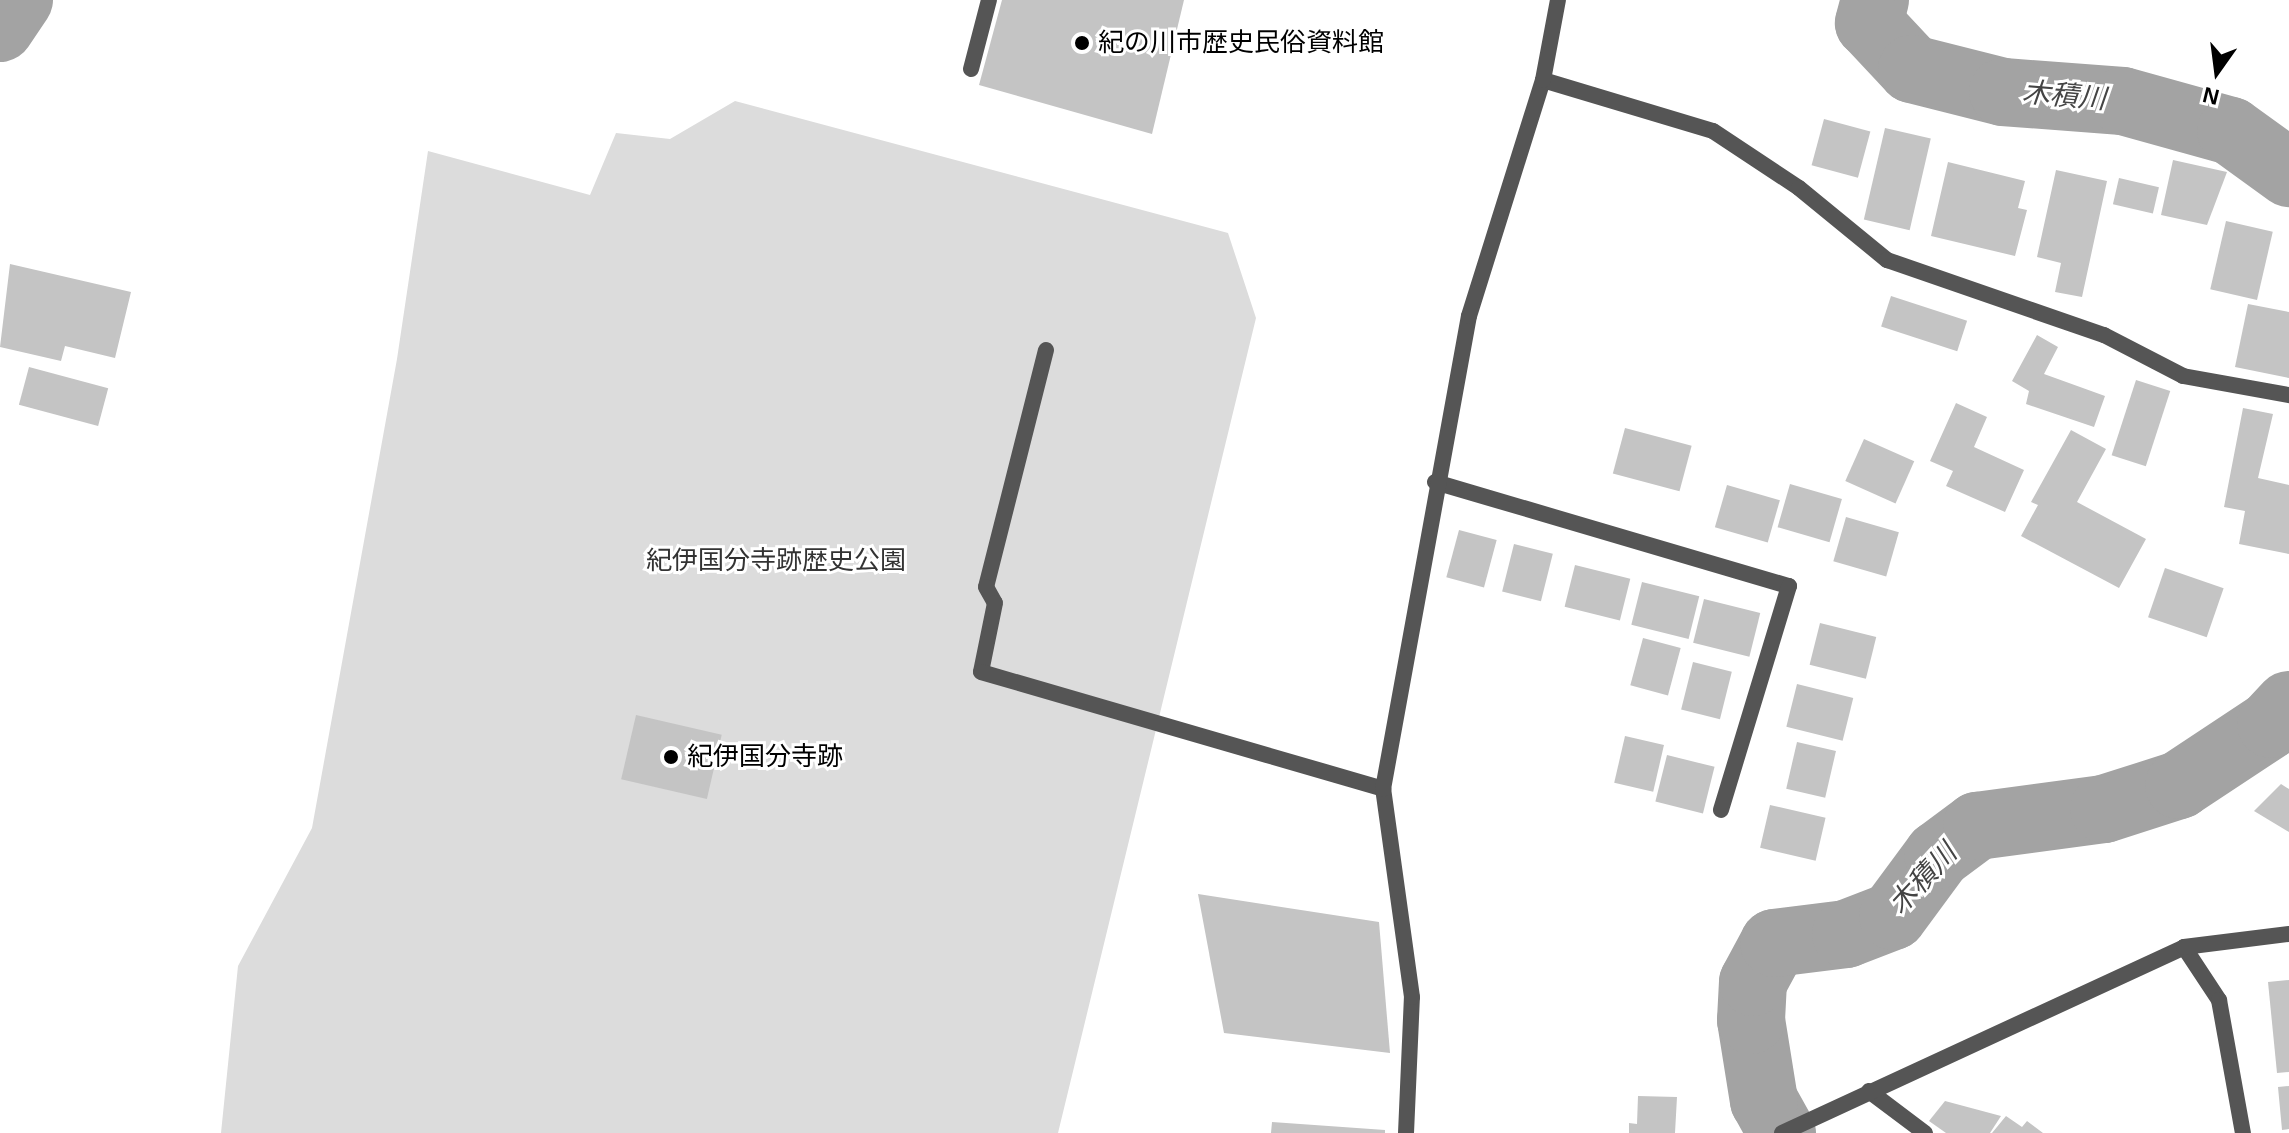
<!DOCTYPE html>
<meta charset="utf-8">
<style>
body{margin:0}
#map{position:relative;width:2289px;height:1133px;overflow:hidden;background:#fff;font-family:Helvetica,"Noto Sans JP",sans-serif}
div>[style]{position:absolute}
.green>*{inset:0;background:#dcdcdc}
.river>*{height:68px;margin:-34px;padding:0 34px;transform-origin:34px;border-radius:34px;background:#a3a3a3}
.building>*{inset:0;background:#c4c4c4;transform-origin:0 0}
.minor>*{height:16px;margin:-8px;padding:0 8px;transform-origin:8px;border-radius:8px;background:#555}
.tertiary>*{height:16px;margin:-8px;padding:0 8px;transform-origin:8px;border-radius:8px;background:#555}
.dots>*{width:22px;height:22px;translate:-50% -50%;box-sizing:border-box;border:4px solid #fff;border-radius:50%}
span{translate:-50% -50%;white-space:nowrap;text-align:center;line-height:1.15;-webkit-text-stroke:6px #fff;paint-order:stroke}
.poi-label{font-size:26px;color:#000}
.left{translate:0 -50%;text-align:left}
.park-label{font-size:26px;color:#333}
.water-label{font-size:28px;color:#444;font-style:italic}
.north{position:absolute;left:2177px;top:32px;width:80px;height:80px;-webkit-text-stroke:6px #fff;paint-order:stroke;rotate:194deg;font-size:22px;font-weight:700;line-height:32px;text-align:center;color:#000}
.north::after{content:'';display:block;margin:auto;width:28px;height:36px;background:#000;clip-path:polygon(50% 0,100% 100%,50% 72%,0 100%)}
</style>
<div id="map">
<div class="green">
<i style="clip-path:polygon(735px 101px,1228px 233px,1256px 318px,1058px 1133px,221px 1133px,238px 966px,312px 828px,397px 359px,428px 151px,590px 195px,616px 133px,670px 139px)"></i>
</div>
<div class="river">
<i style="left:1875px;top:0;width:24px;rotate:105deg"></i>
<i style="left:1869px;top:23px;width:63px;rotate:46.9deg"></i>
<i style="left:1912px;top:69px;width:94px;rotate:14.2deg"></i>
<i style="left:2003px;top:92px;width:120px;rotate:4.3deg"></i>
<i style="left:2123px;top:101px;width:112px;rotate:15.5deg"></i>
<i style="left:2231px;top:131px;width:72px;rotate:35.9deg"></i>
<i style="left:0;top:28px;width:34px;rotate:-56deg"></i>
<i style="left:1782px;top:1133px;width:37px;rotate:-119deg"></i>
<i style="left:1764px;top:1101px;width:82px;rotate:-99.1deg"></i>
<i style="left:1751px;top:1020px;width:38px;rotate:-87deg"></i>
<i style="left:1753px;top:982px;width:44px;rotate:-61.7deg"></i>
<i style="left:1774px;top:943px;width:73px;rotate:-7.1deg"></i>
<i style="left:1846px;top:934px;width:50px;rotate:-21deg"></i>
<i style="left:1893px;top:916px;width:76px;rotate:-53.6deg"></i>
<i style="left:1938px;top:855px;width:49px;rotate:-36.6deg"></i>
<i style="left:1977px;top:826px;width:128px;rotate:-7.6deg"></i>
<i style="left:2104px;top:809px;width:79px;rotate:-17.7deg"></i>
<i style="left:2179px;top:785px;width:110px;rotate:-33.5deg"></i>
<i style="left:2271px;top:724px;width:26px;rotate:-47deg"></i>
</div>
<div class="building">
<i style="clip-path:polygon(1002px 0,1184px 0,1152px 134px,979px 85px)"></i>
<i style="left:1824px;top:119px;width:48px;height:48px;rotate:15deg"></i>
<i style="left:1885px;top:128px;width:47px;height:94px;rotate:13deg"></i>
<i style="clip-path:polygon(2173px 160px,2227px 172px,2207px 225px,2161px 215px)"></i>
<i style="clip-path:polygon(1948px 162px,2025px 181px,2018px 208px,2027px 210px,2015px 256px,1931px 236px)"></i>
<i style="clip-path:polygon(2056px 170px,2107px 181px,2082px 297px,2055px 292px,2061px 263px,2037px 257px)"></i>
<i style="left:2119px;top:178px;width:41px;height:27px;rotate:13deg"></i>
<i style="left:2226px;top:221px;width:48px;height:70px;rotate:13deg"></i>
<i style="clip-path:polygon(10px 264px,131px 292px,115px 358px,65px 346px,61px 361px,0 347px)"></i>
<i style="left:1891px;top:296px;width:80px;height:32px;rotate:18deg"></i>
<i style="clip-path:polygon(2248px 304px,2289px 312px,2289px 378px,2235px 367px)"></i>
<i style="clip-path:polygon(2037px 335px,2058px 347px,2044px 374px,2105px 396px,2094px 427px,2026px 404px,2029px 391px,2012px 381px)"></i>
<i style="left:29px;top:367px;width:82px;height:39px;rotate:15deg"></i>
<i style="left:2136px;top:380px;width:36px;height:79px;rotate:18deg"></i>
<i style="clip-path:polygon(1956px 403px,1987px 417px,1974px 447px,2024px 470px,2005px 512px,1946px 486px,1953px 471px,1930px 461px)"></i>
<i style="clip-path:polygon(2243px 408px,2273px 414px,2258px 478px,2289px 485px,2289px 554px,2239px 544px,2245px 511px,2224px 507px)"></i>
<i style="left:1625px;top:428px;width:69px;height:47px;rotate:15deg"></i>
<i style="clip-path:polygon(2071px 430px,2106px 449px,2077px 502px,2146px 539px,2119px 588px,2021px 536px,2038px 505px,2031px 502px)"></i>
<i style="left:1864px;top:439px;width:55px;height:46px;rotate:24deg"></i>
<i style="left:1790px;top:484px;width:54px;height:45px;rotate:16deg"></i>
<i style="left:1727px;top:485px;width:55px;height:44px;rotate:16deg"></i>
<i style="left:1846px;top:517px;width:55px;height:46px;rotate:16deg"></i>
<i style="left:1459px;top:530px;width:39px;height:49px;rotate:15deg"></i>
<i style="left:1514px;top:544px;width:40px;height:49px;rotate:14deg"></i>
<i style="left:1575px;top:565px;width:57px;height:43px;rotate:14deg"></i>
<i style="left:2165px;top:568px;width:62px;height:52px;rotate:19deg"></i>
<i style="left:1642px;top:582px;width:59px;height:44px;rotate:14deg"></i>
<i style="left:1704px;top:599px;width:58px;height:45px;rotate:14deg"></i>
<i style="left:1820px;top:623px;width:58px;height:43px;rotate:14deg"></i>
<i style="left:1643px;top:638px;width:39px;height:49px;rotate:15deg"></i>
<i style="left:1693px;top:662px;width:40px;height:49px;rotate:14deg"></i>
<i style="left:1797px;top:684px;width:58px;height:44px;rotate:14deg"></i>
<i style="left:636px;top:715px;width:88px;height:66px;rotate:13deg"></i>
<i style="left:1625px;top:736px;width:40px;height:48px;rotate:13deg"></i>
<i style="left:1797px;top:742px;width:40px;height:48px;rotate:13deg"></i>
<i style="left:1667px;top:755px;width:49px;height:48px;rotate:14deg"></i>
<i style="clip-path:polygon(2281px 784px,2289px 789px,2289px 832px,2254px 811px)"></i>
<i style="left:1770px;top:805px;width:57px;height:44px;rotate:13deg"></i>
<i style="clip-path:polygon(1198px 894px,1379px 922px,1390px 1053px,1224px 1033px)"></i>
<i style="clip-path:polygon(2289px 980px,2289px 1072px,2277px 1073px,2268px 982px)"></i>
<i style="clip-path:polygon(2289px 1086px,2289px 1129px,2282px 1130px,2278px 1087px)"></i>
<i style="clip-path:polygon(1638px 1096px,1677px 1097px,1675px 1133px,1629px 1133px,1629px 1123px,1637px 1124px)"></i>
<i style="clip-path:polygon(1945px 1101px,2001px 1116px,1990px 1133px,1946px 1133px,1929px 1121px)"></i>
<i style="clip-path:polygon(2006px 1116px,2022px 1127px,2027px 1121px,2043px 1133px,1992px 1133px)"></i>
<i style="clip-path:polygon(1272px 1122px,1385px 1130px,1385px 1133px,1271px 1133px)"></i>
</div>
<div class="minor">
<i style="left:971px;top:69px;width:71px;rotate:-75.4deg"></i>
<i style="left:1543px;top:80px;width:177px;rotate:16.7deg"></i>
<i style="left:1713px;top:131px;width:103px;rotate:33.5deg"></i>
<i style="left:1799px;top:188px;width:114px;rotate:39.3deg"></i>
<i style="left:1887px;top:260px;width:230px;rotate:19.1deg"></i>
<i style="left:2104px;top:335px;width:89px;rotate:27.4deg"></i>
<i style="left:2183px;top:376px;width:108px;rotate:10.2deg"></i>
<i style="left:1046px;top:350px;width:244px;rotate:104.2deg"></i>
<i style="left:986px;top:587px;width:18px;rotate:61deg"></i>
<i style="left:995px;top:603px;width:70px;rotate:101.5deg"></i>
<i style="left:981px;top:672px;width:419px;rotate:16.2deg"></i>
<i style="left:1435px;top:482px;width:369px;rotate:16.4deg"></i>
<i style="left:1789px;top:586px;width:234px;rotate:106.9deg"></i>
<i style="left:2184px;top:947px;width:64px;rotate:56.6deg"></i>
<i style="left:2219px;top:1000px;width:135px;rotate:79.8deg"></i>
<i style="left:1869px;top:1091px;width:70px;rotate:36.9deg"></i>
<i style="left:1406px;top:1133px;width:136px;rotate:-87.5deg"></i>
<i style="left:1412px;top:997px;width:210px;rotate:-97.9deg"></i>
<i style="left:1383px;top:789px;width:481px;rotate:-79.7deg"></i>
<i style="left:1469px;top:316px;width:247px;rotate:-72.6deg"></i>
<i style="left:1543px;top:80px;width:81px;rotate:-79.4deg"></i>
</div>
<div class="tertiary">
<i style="left:1782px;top:1133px;width:443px;rotate:-24.8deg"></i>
<i style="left:2184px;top:947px;width:106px;rotate:-7.1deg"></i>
</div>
<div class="dots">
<i style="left:1082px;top:43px;background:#000"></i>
<i style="left:671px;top:757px;background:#000"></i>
</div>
<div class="poi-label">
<span class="left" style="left:1098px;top:43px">紀の川市歴史民俗資料館</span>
<span class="left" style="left:687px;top:757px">紀伊国分寺跡</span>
</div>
<div class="park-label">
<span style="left:776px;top:561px">紀伊国分寺跡歴史公園</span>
</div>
<div class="water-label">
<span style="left:2064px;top:96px;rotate:5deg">木積川</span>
<span style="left:1923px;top:879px;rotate:-47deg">木積川</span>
</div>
<div class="north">N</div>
</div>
